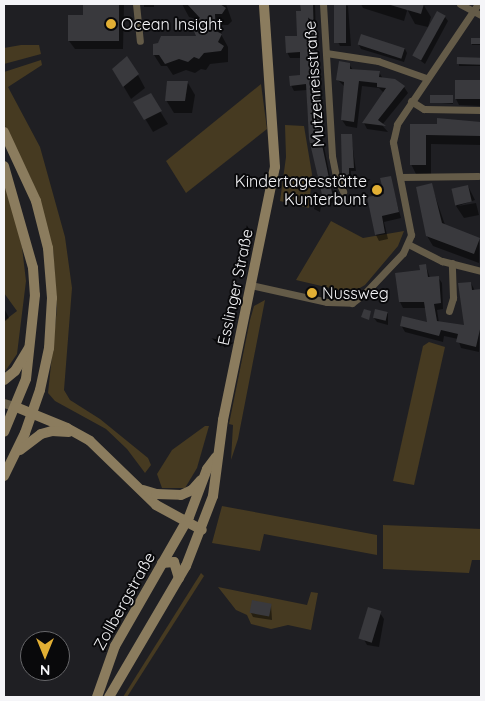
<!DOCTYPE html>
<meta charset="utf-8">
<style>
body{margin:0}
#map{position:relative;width:485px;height:701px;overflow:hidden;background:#1f1f23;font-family:Quicksand,sans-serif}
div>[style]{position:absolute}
.green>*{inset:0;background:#463a21}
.shadow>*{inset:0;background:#0007;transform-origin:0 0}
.building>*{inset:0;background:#39393d;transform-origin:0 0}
.minor>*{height:7px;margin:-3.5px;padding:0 3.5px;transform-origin:3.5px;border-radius:3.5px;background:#645b48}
.tertiary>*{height:9px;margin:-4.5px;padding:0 4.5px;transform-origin:4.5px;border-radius:4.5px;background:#645b48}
.secondary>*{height:10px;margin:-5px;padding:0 5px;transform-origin:5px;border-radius:5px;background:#8b7c5e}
.dots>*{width:14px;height:14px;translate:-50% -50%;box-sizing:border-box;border:2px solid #09090b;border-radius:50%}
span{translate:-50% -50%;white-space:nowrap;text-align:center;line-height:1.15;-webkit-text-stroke:4px #09090b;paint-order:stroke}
.poi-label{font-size:16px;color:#f5f5f8}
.left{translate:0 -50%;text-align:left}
.right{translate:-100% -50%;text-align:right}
.street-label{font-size:16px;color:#f5f5f8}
.frame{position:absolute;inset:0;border:5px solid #f5f5f8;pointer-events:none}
.north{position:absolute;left:20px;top:631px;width:50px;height:50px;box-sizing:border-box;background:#09090b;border:1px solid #67676a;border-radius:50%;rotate:180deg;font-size:14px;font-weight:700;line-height:20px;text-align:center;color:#f5f5f8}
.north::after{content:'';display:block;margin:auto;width:18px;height:22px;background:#e2af34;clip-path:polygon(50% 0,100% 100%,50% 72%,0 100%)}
</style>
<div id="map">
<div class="green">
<i style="clip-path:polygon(21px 45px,39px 45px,41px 54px,4px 64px,4px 48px)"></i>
<i style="clip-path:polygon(41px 60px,42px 65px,8px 87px,40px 147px,65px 237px,72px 288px,64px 390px,70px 400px,100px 419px,148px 458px,151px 465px,145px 473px,127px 449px,106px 429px,55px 401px,48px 393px,57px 308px,53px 249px,32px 181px,4px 124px,4px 72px)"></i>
<i style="clip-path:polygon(261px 84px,267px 129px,186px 193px,166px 161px)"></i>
<i style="clip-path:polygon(285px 125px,304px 126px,312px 174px,309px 208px,280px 201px,286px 157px)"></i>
<i style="clip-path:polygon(4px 174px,22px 247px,26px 281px,17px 354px,4px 373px,4px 321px,17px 311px,4px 293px)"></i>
<i style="clip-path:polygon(331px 221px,363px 238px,404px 231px,398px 246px,365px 285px,351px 293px,296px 280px)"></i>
<i style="clip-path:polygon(265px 300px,238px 439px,231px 460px,233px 425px,229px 424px,250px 320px,254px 306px)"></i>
<i style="clip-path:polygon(429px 342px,445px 347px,414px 485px,393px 481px,423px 346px)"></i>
<i style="clip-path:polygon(205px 426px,209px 426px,197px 468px,185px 488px,162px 488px,157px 474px,172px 450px)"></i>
<i style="clip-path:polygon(222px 506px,377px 535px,377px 555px,264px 534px,260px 551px,212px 543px)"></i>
<i style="clip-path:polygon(383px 525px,481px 529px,481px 560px,472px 560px,469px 573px,383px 569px)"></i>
<i style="clip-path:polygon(201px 573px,204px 576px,127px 697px,123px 697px)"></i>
<i style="clip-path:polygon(218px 587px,307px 605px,311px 592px,318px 593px,311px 630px,288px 625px,271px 629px,251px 624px,247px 615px,236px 610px)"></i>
</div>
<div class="shadow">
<i style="clip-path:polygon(84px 4px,124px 4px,123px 49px,75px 49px,69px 41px,84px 16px)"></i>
<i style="left:144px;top:4px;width:10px;height:3px"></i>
<i style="clip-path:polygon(182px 4px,226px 4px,232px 21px,228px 25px,221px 25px,222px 36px,228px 47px,228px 62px,210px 64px,206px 70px,201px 69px,195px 73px,186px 70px,173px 75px,167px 66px,161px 66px,154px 55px,197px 37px,199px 20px,189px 17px)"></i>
<i style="clip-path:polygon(302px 4px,315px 4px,317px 73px,321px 78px,323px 126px,320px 126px,335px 202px,327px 204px,318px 178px,308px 120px,307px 90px,294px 91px,291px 85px,301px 76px,301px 58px,290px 58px,287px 52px,298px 37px)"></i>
<i style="clip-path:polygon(336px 4px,348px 6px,351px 46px,340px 46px,338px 42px)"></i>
<i style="clip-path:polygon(361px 4px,403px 4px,407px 11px,404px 21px,363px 8px)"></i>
<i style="clip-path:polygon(411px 4px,423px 4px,431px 17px,428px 27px,415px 24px,408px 11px)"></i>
<i style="clip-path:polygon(445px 17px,448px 21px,425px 64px,414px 56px)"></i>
<i style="left:472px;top:39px;width:9px;height:6px"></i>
<i style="clip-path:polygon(359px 45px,405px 49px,407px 53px,404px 62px,361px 49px)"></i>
<i style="left:459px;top:59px;width:22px;height:7px"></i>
<i style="clip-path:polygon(349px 64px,353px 70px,379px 72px,383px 79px,404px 87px,408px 93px,382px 125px,388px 132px,367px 129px,364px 123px,384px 93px,379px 88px,362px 86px,357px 128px,346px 126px,342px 120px,345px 87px,338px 80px)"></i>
<i style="clip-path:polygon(138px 75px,145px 88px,131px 99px,121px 82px)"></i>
<i style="clip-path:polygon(456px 81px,481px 82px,481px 106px,459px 105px,456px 99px)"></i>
<i style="clip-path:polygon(188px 83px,195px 95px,192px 113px,174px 113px,166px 100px)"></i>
<i style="clip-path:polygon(150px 95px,168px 124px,153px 132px,143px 115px)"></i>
<i style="clip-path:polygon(453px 98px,453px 104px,431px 102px)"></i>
<i style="clip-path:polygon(438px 119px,481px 123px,481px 145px,431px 144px,431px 174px,416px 174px,411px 164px,411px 125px,438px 125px)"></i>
<i style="clip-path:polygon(351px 135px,356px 171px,351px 171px,351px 179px,345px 179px,342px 136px)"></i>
<i style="clip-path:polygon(390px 178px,401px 218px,384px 222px,388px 239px,379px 241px,376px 235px)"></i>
<i style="clip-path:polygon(431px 184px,445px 225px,479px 239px,479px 263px,433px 246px,427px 236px)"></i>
<i style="clip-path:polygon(468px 186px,475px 200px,458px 206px,476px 203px,479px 215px,464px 218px,456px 206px)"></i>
<i style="clip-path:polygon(315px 204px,321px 206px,320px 212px,314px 209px)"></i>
<i style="clip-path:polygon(426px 266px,430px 278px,438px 277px,442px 283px,443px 309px,437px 310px,439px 323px,466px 327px,471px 283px,475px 291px,481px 290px,479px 352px,461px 348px,458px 339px,444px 336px,443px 342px,405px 332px,401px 325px,428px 324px,426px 308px,403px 308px,400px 302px)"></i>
<i style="clip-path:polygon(4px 308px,9px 318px,4px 322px)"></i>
<i style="clip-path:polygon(388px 313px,388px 325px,377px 322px,374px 318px)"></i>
<i style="clip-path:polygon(271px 605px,272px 620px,253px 617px,251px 613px)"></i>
<i style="clip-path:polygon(380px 613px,384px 619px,379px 647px,367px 645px,363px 638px)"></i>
</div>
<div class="building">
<i style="clip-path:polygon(83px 4px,119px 4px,119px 41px,68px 41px,68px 15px,83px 15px)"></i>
<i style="clip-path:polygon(187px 4px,220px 4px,226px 8px,222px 14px,215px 14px,216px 31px,222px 34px,218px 42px,224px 46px,221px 51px,204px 53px,199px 59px,194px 57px,188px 62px,179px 59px,165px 64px,159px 55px,153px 55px,153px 44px,158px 43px,161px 36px,196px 36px,191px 24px,200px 18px)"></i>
<i style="clip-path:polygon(300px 4px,313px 4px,315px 71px,319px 71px,320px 121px,317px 121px,333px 197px,323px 199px,309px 139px,306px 84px,290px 86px,289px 76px,300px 75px,300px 52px,286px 53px,285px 36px,297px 36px,296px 11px,301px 11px)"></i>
<i style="left:334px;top:4px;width:12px;height:39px"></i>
<i style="clip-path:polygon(387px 4px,424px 4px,421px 14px)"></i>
<i style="left:437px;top:11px;width:10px;height:51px;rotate:29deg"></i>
<i style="left:361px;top:34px;width:46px;height:11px;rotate:18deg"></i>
<i style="left:471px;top:38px;width:10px;height:6px"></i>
<i style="clip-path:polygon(127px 56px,139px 74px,123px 87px,112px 69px)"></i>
<i style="left:457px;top:57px;width:24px;height:7px;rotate:2deg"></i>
<i style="clip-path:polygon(339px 61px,350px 63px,350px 69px,380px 71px,379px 77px,395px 79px,405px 86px,378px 120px,386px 126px,362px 123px,386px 88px,377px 87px,377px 83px,359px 81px,354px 122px,341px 120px,344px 82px,336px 80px)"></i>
<i style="left:455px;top:80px;width:26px;height:19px"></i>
<i style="clip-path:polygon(167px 81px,188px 81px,185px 101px,165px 101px)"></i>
<i style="clip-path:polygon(151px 93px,162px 111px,144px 120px,133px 102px)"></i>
<i style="left:430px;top:95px;width:23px;height:8px"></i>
<i style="clip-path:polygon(437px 118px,481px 122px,481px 136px,426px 135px,426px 165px,410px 165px,410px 124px,437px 124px)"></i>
<i style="clip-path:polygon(341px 134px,352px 134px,354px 168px,349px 168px,349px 175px,342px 175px)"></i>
<i style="clip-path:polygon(391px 176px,399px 212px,382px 216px,385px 233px,375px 235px,367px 197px,384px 194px,380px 178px)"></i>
<i style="clip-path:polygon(432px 183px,442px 223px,480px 238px,474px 254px,426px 236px,416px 187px)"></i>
<i style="left:468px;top:185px;width:17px;height:17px;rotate:77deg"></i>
<i style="clip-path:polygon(426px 264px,428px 277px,439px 276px,441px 303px,434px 304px,437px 321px,464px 325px,458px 283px,471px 282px,472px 290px,481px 289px,481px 325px,476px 347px,456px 342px,458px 334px,441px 330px,439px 336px,400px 326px,402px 316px,427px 322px,424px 302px,399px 302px,395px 273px,420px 270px,419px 265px)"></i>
<i style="clip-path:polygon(364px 309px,371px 311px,369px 320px,361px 317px)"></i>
<i style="left:375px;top:309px;width:13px;height:9px;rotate:13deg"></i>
<i style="left:252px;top:600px;width:20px;height:13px;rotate:11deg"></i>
<i style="left:368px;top:607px;width:14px;height:33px;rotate:17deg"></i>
</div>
<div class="minor">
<i style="left:136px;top:4px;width:37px;rotate:84deg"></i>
<i style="left:323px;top:4px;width:152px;rotate:86.6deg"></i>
<i style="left:332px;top:156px;width:20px;rotate:79deg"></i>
<i style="left:336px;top:176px;width:17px;rotate:65deg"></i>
<i style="left:460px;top:4px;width:24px;rotate:28deg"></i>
<i style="left:326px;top:53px;width:53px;rotate:8.7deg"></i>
<i style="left:378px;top:61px;width:51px;rotate:19.5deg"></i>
<i style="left:411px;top:101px;width:15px;rotate:32deg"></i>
<i style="left:424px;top:109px;width:57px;rotate:1deg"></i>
<i style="left:400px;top:177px;width:78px;rotate:-0.7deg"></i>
<i style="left:408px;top:244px;width:38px;rotate:27deg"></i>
<i style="left:442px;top:261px;width:40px;rotate:14.4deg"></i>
<i style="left:251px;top:285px;width:78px;rotate:12.6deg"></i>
<i style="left:327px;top:302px;width:25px;rotate:2deg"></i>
<i style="left:352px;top:303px;width:16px;rotate:-38deg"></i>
<i style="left:365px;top:293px;width:55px;rotate:-46.5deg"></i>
<i style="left:403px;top:253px;width:20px;rotate:-66deg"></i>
<i style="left:411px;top:235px;width:95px;rotate:-101deg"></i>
<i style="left:393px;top:142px;width:18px;rotate:-77deg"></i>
<i style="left:397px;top:124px;width:145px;rotate:-56deg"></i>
<i style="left:449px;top:311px;width:14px;rotate:-73deg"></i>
<i style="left:453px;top:298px;width:35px;rotate:-92deg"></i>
</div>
<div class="tertiary">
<i style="left:4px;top:403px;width:13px;rotate:18deg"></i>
</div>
<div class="secondary">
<i style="left:4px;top:132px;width:76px;rotate:65.1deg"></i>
<i style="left:36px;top:201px;width:49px;rotate:75.7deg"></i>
<i style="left:48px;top:248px;width:50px;rotate:85.4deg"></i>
<i style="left:52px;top:298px;width:50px;rotate:93.4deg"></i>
<i style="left:49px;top:348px;width:43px;rotate:102.1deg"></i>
<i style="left:40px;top:390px;width:46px;rotate:109.2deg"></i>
<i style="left:25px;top:433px;width:48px;rotate:116deg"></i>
<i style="left:4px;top:166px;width:106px;rotate:74.1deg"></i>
<i style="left:33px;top:268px;width:27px;rotate:86deg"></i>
<i style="left:35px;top:295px;width:84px;rotate:96.1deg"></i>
<i style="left:26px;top:379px;width:57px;rotate:112.5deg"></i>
<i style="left:4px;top:380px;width:14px;rotate:-39deg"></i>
<i style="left:15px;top:371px;width:26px;rotate:-59deg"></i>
<i style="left:16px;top:407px;width:55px;rotate:22.4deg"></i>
<i style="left:67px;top:428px;width:26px;rotate:29deg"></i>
<i style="left:90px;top:441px;width:92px;rotate:44.1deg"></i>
<i style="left:156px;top:505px;width:52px;rotate:28.5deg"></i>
<i style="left:20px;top:450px;width:26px;rotate:-37deg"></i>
<i style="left:41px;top:434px;width:11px;rotate:-15deg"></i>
<i style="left:52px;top:431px;width:17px;rotate:3deg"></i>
<i style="left:143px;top:490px;width:14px;rotate:17deg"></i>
<i style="left:156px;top:494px;width:25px;rotate:2deg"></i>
<i style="left:181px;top:495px;width:12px;rotate:-24deg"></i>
<i style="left:192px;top:490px;width:13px;rotate:-48deg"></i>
<i style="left:162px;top:563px;width:12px;rotate:-5deg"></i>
<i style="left:174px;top:562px;width:17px;rotate:73deg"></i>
<i style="left:97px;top:697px;width:54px;rotate:-70.6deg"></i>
<i style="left:115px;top:646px;width:149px;rotate:-60.2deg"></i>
<i style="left:189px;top:517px;width:51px;rotate:-69.4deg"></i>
<i style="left:207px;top:469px;width:15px;rotate:-53deg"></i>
<i style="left:109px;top:697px;width:152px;rotate:-59.6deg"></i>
<i style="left:186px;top:566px;width:75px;rotate:-68.9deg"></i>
<i style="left:213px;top:496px;width:77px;rotate:-82.5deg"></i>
<i style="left:223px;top:420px;width:258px;rotate:-78.4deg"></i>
<i style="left:275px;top:167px;width:163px;rotate:-93.9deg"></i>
</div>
<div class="dots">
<i style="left:111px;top:24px;background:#e2af34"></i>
<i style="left:377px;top:190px;background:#e2af34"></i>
<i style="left:312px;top:293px;background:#e2af34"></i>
</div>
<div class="poi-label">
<span class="left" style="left:121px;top:24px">Ocean Insight</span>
<span class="right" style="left:367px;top:190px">Kindertagesstätte<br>Kunterbunt</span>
<span class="left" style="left:322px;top:293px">Nussweg</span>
</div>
<div class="street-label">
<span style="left:314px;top:84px;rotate:-94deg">Mutzenreisstraße</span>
<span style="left:235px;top:287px;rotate:-78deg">Esslinger Straße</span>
<span style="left:124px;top:601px;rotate:-61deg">Zollbergstraße</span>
</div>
<div class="frame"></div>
<div class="north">N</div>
</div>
